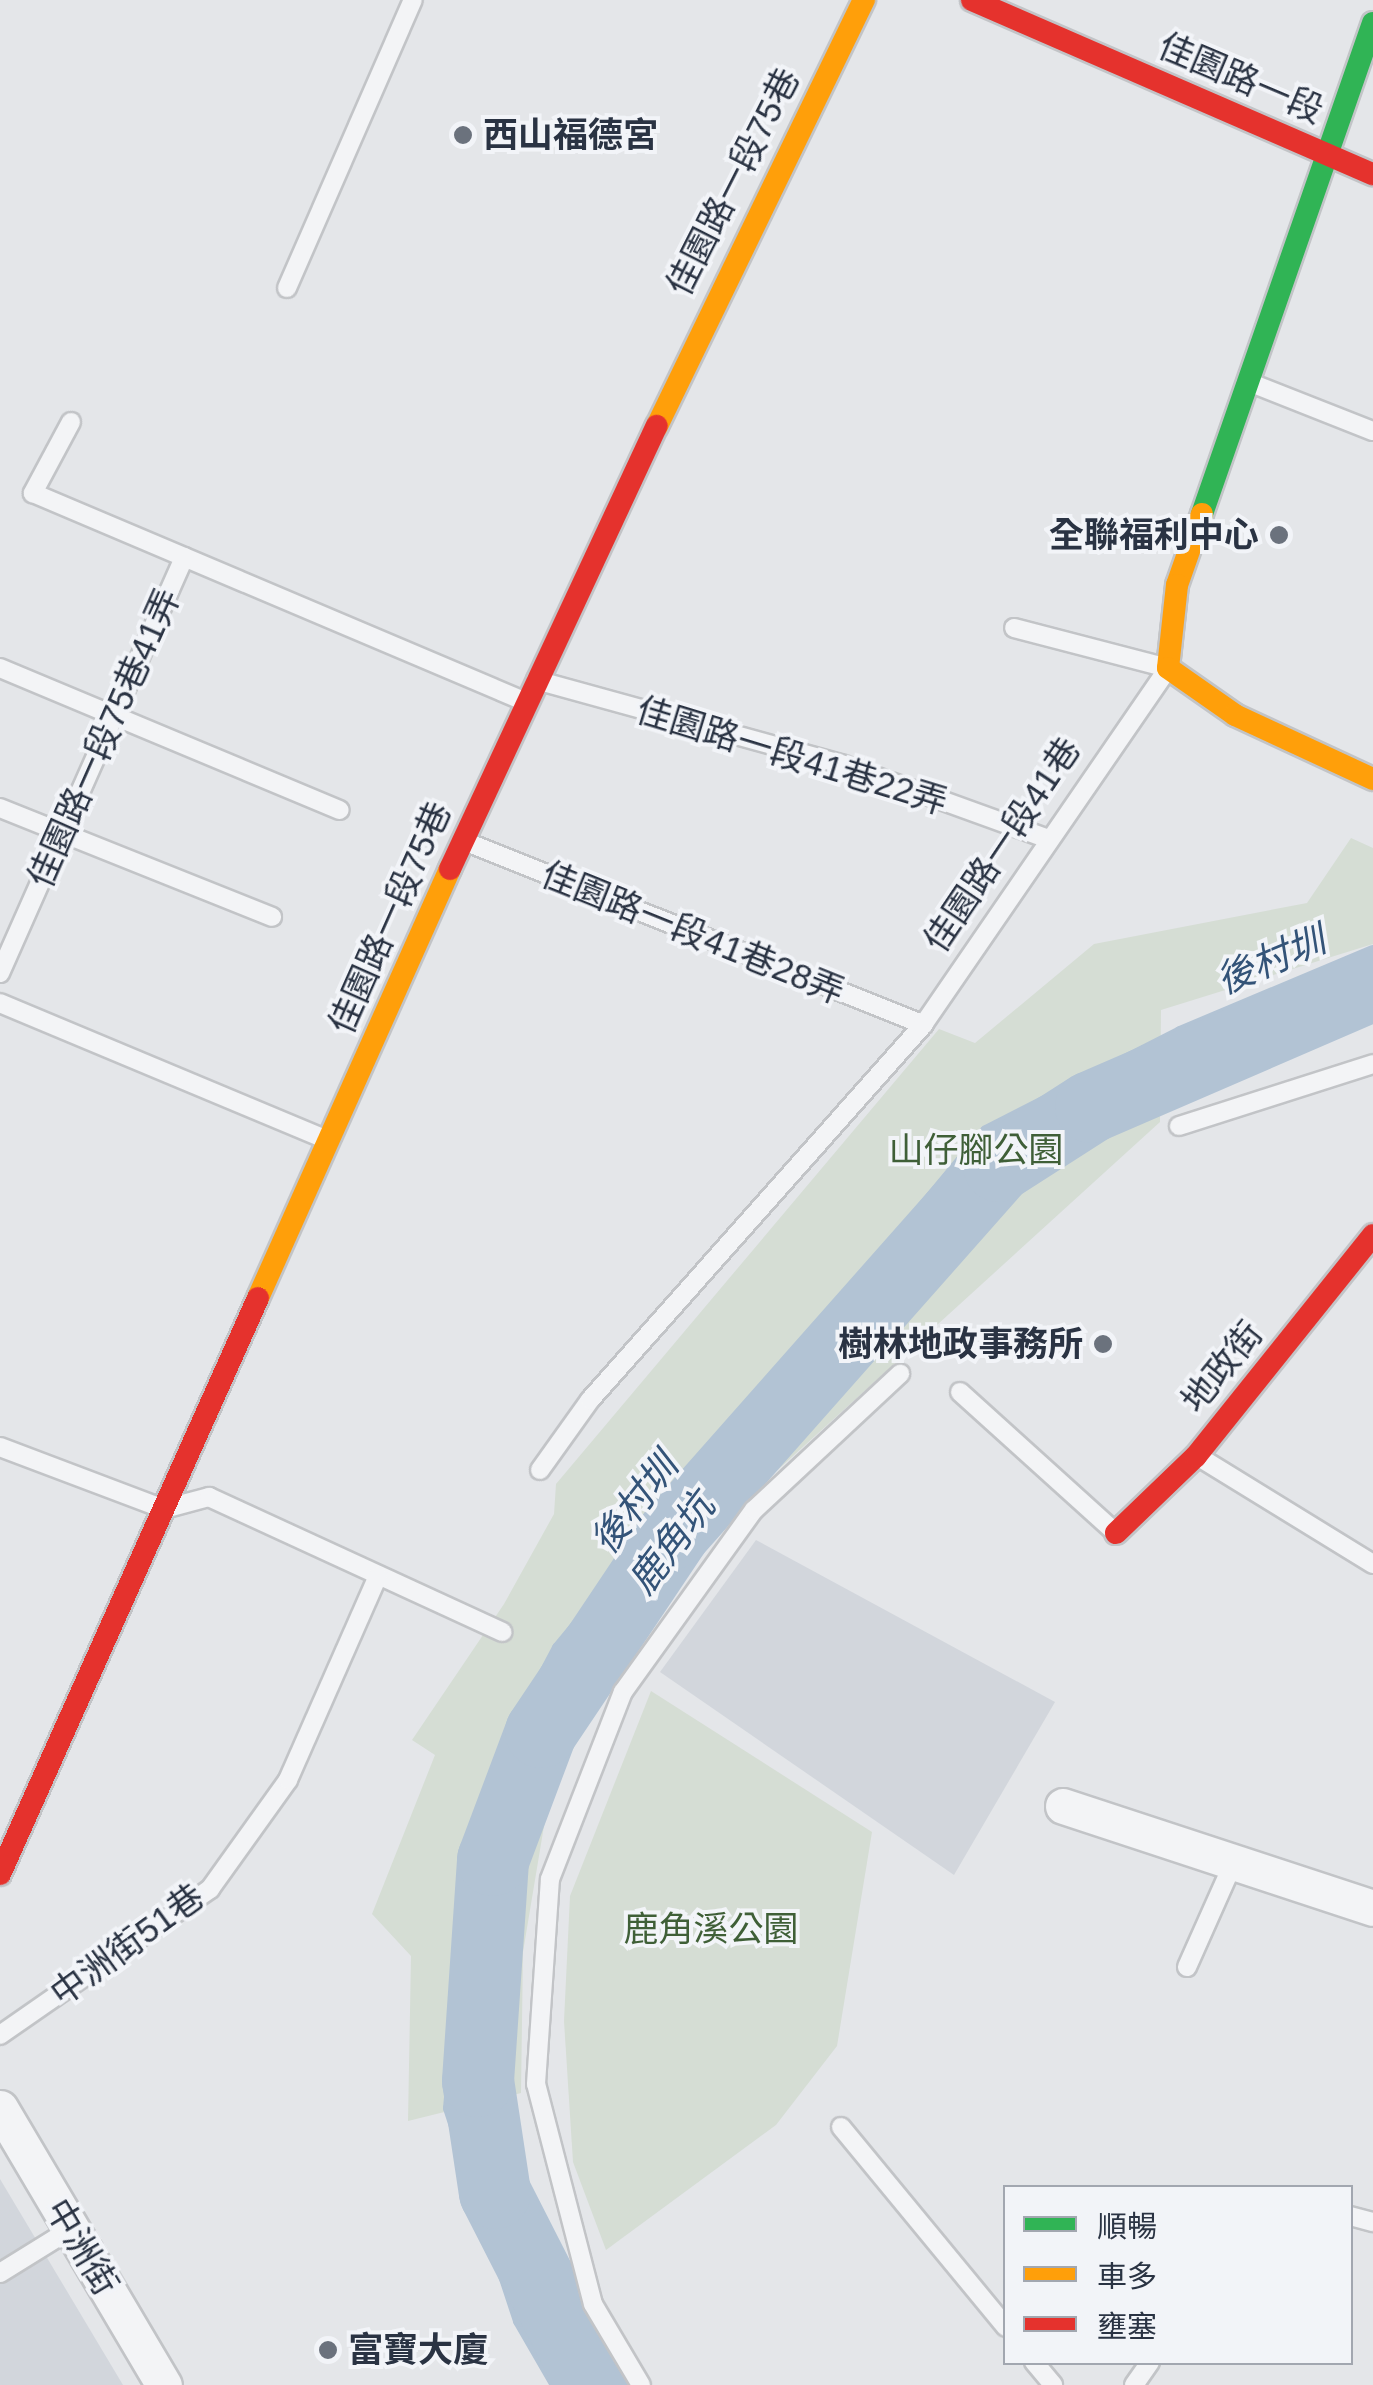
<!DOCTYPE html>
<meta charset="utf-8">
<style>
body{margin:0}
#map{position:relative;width:1373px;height:2385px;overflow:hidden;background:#e4e6e9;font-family:Helvetica,"Noto Sans TC",sans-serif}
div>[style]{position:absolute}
.built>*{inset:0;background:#d2d6dc}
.green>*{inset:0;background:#d5ddd4}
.stream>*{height:12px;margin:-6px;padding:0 6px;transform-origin:6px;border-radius:6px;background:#b2c3d4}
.river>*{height:72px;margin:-36px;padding:0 36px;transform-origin:36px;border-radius:36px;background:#b2c3d4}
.roads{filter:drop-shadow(2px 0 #c2c4c7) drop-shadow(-2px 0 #c2c4c7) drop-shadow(0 2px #c2c4c7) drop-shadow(0 -2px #c2c4c7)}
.lane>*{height:18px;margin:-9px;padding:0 9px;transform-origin:9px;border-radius:9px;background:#f3f4f6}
.street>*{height:35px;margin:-17.5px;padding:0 17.5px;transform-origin:17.5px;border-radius:17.5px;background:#f3f4f6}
.fast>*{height:22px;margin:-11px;padding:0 11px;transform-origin:11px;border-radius:11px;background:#30b455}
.slow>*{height:22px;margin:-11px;padding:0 11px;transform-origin:11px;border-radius:11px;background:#ff9f0a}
.jam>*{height:22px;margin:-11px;padding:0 11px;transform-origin:11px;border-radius:11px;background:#e5322d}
.dots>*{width:28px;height:28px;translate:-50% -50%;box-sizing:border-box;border:5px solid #f2f4f8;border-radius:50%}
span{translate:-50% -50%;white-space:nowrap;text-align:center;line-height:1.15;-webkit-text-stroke:8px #f2f4f8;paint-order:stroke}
.street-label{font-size:35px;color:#2a3343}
.poi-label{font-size:35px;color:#2a3343;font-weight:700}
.left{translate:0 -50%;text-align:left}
.right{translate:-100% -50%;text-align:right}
.park-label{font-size:35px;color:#3f5f37}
.water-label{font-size:38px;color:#335378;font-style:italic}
.legend{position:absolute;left:1003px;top:2185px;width:350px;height:180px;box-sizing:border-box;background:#f2f4f8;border:2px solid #a2a7b0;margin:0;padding:12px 18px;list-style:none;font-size:30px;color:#2a3343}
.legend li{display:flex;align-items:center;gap:20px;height:50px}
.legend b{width:50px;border:2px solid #a2a7b0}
</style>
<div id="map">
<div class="built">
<i style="clip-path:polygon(756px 1540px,1055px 1702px,954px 1875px,660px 1672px)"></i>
<i style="clip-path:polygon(0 2179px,123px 2385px,0 2385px)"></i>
</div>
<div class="green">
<i style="clip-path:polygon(1351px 838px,1373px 848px,1373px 944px,1161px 1010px,1160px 1122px,681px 1558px,599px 1665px,551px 1784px,523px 1952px,521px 2093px,408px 2121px,411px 1956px,372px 1914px,435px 1755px,412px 1740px,504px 1604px,554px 1514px,556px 1484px,939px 1029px,975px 1043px,1094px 944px,1307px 903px)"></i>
<i style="clip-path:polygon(651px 1691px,872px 1832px,837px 2046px,776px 2125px,606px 2250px,573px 2162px,564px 2021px,570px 1896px)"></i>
</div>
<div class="stream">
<i style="left:556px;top:2385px;width:74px;rotate:-120deg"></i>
<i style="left:519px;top:2321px;width:224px;rotate:-108.2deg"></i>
<i style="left:449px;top:2108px;width:232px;rotate:-84.6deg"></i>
<i style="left:471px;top:1877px;width:122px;rotate:-76.3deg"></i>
<i style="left:500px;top:1758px;width:124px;rotate:-62.2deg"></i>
<i style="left:558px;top:1648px;width:671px;rotate:-50.38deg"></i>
<i style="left:986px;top:1131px;width:218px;rotate:-27deg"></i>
<i style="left:1180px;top:1032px;width:209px;rotate:-22.8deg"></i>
</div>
<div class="river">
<i style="left:593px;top:2385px;width:216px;rotate:-117deg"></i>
<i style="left:495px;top:2193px;width:113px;rotate:-98.6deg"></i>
<i style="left:478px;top:2081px;width:222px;rotate:-86.1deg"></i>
<i style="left:493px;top:1860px;width:137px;rotate:-69.4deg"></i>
<i style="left:541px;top:1732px;width:239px;rotate:-56.2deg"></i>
<i style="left:674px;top:1533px;width:490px;rotate:-48.5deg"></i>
<i style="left:999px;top:1166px;width:109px;rotate:-32.7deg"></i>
<i style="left:1091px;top:1107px;width:307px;rotate:-23.4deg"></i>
</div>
<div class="roads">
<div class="lane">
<i style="left:287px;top:288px;width:314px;rotate:-66.4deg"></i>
<i style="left:1251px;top:383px;width:131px;rotate:21.5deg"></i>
<i style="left:71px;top:422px;width:81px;rotate:118.2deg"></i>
<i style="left:33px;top:493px;width:533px;rotate:22.96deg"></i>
<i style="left:0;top:668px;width:368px;rotate:22.7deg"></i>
<i style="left:536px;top:680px;width:320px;rotate:15.4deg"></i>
<i style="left:844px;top:765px;width:215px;rotate:19.9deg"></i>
<i style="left:0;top:808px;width:293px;rotate:21.8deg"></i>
<i style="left:464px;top:841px;width:495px;rotate:21.8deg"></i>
<i style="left:0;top:973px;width:455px;rotate:-66.1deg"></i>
<i style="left:0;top:1003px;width:355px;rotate:22.7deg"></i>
<i style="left:1179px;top:1126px;width:204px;rotate:-17.7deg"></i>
<i style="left:960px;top:1392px;width:210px;rotate:42.1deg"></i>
<i style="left:0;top:1447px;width:175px;rotate:20.7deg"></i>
<i style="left:164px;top:1509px;width:47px;rotate:-14.9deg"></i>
<i style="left:209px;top:1497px;width:323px;rotate:24.7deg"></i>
<i style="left:1199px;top:1457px;width:204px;rotate:31.6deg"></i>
<i style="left:540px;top:1470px;width:86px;rotate:-54.5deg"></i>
<i style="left:590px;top:1400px;width:502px;rotate:-48.39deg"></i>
<i style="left:923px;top:1025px;width:433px;rotate:-55.5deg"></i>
<i style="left:1168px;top:668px;width:159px;rotate:-165.4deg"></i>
<i style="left:1187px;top:1967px;width:108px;rotate:-66deg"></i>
<i style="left:0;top:2035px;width:256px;rotate:-34.8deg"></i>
<i style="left:210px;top:1889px;width:134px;rotate:-54.4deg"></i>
<i style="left:288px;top:1780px;width:223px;rotate:-66.2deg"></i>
<i style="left:841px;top:2127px;width:259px;rotate:50.5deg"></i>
<i style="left:1350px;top:2216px;width:24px;rotate:15deg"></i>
<i style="left:0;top:2273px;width:84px;rotate:-31.8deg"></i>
<i style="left:1034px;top:2362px;width:30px;rotate:50deg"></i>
<i style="left:641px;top:2385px;width:94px;rotate:-120.7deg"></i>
<i style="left:593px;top:2304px;width:227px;rotate:-104.5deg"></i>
<i style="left:536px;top:2084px;width:205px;rotate:-86.1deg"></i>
<i style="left:550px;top:1879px;width:201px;rotate:-68.7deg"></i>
<i style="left:623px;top:1692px;width:224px;rotate:-54.3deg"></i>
<i style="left:754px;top:1510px;width:200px;rotate:-43deg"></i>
<i style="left:1134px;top:2385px;width:28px;rotate:-55deg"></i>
</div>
<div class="street">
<i style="left:1063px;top:1806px;width:326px;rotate:18.2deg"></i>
<i style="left:0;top:2108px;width:322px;rotate:59.4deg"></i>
</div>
<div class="fast">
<i style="left:1202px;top:514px;width:520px;rotate:-70.8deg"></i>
</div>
<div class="slow">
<i style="left:657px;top:426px;width:474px;rotate:-64.1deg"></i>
<i style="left:1202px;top:514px;width:75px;rotate:109.4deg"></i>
<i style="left:1177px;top:585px;width:83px;rotate:96.2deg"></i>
<i style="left:1168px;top:668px;width:82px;rotate:35deg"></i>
<i style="left:1235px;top:715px;width:152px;rotate:24.9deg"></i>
<i style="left:258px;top:1298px;width:470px;rotate:-65.9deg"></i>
</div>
<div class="jam">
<i style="left:972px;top:0;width:437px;rotate:23.5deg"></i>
<i style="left:450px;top:869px;width:489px;rotate:-65deg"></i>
<i style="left:1116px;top:1533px;width:111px;rotate:-43.9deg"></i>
<i style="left:1196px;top:1456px;width:283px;rotate:-51.3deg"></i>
<i style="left:0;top:1874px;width:631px;rotate:-65.87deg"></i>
</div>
</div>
<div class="dots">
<i style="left:463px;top:135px;background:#6b727d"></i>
<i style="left:1279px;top:535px;background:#6b727d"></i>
<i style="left:1103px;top:1344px;background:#6b727d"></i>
<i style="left:328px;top:2350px;background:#6b727d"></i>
</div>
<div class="street-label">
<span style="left:1241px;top:78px;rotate:23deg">佳園路一段</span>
<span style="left:733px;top:182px;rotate:-63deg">佳園路一段75巷</span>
<span style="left:104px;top:738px;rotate:-66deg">佳園路一段75巷41弄</span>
<span style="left:792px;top:756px;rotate:17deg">佳園路一段41巷22弄</span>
<span style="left:1002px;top:845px;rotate:-56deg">佳園路一段41巷</span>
<span style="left:390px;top:918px;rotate:-66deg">佳園路一段75巷</span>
<span style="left:693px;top:933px;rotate:22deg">佳園路一段41巷28弄</span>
<span style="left:1222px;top:1367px;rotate:-51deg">地政街</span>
<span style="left:127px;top:1945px;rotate:-36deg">中洲街51巷</span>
<span style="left:82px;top:2247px;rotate:59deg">中洲街</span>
</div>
<div class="poi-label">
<span class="left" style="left:483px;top:135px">西山福德宮</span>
<span class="right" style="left:1259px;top:535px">全聯福利中心</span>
<span class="right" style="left:1083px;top:1344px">樹林地政事務所</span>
<span class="left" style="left:348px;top:2350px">富寶大廈</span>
</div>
<div class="park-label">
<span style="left:976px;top:1150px">山仔腳公園</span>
<span style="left:711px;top:1929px">鹿角溪公園</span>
</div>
<div class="water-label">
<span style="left:1271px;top:961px;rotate:-23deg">後村圳</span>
<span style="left:635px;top:1504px;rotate:-52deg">後村圳</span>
<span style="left:672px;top:1544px;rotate:-53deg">鹿角坑</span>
</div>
<ul class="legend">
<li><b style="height:12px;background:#30b455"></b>順暢</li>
<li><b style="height:12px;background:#ff9f0a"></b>車多</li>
<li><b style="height:12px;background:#e5322d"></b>壅塞</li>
</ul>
</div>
